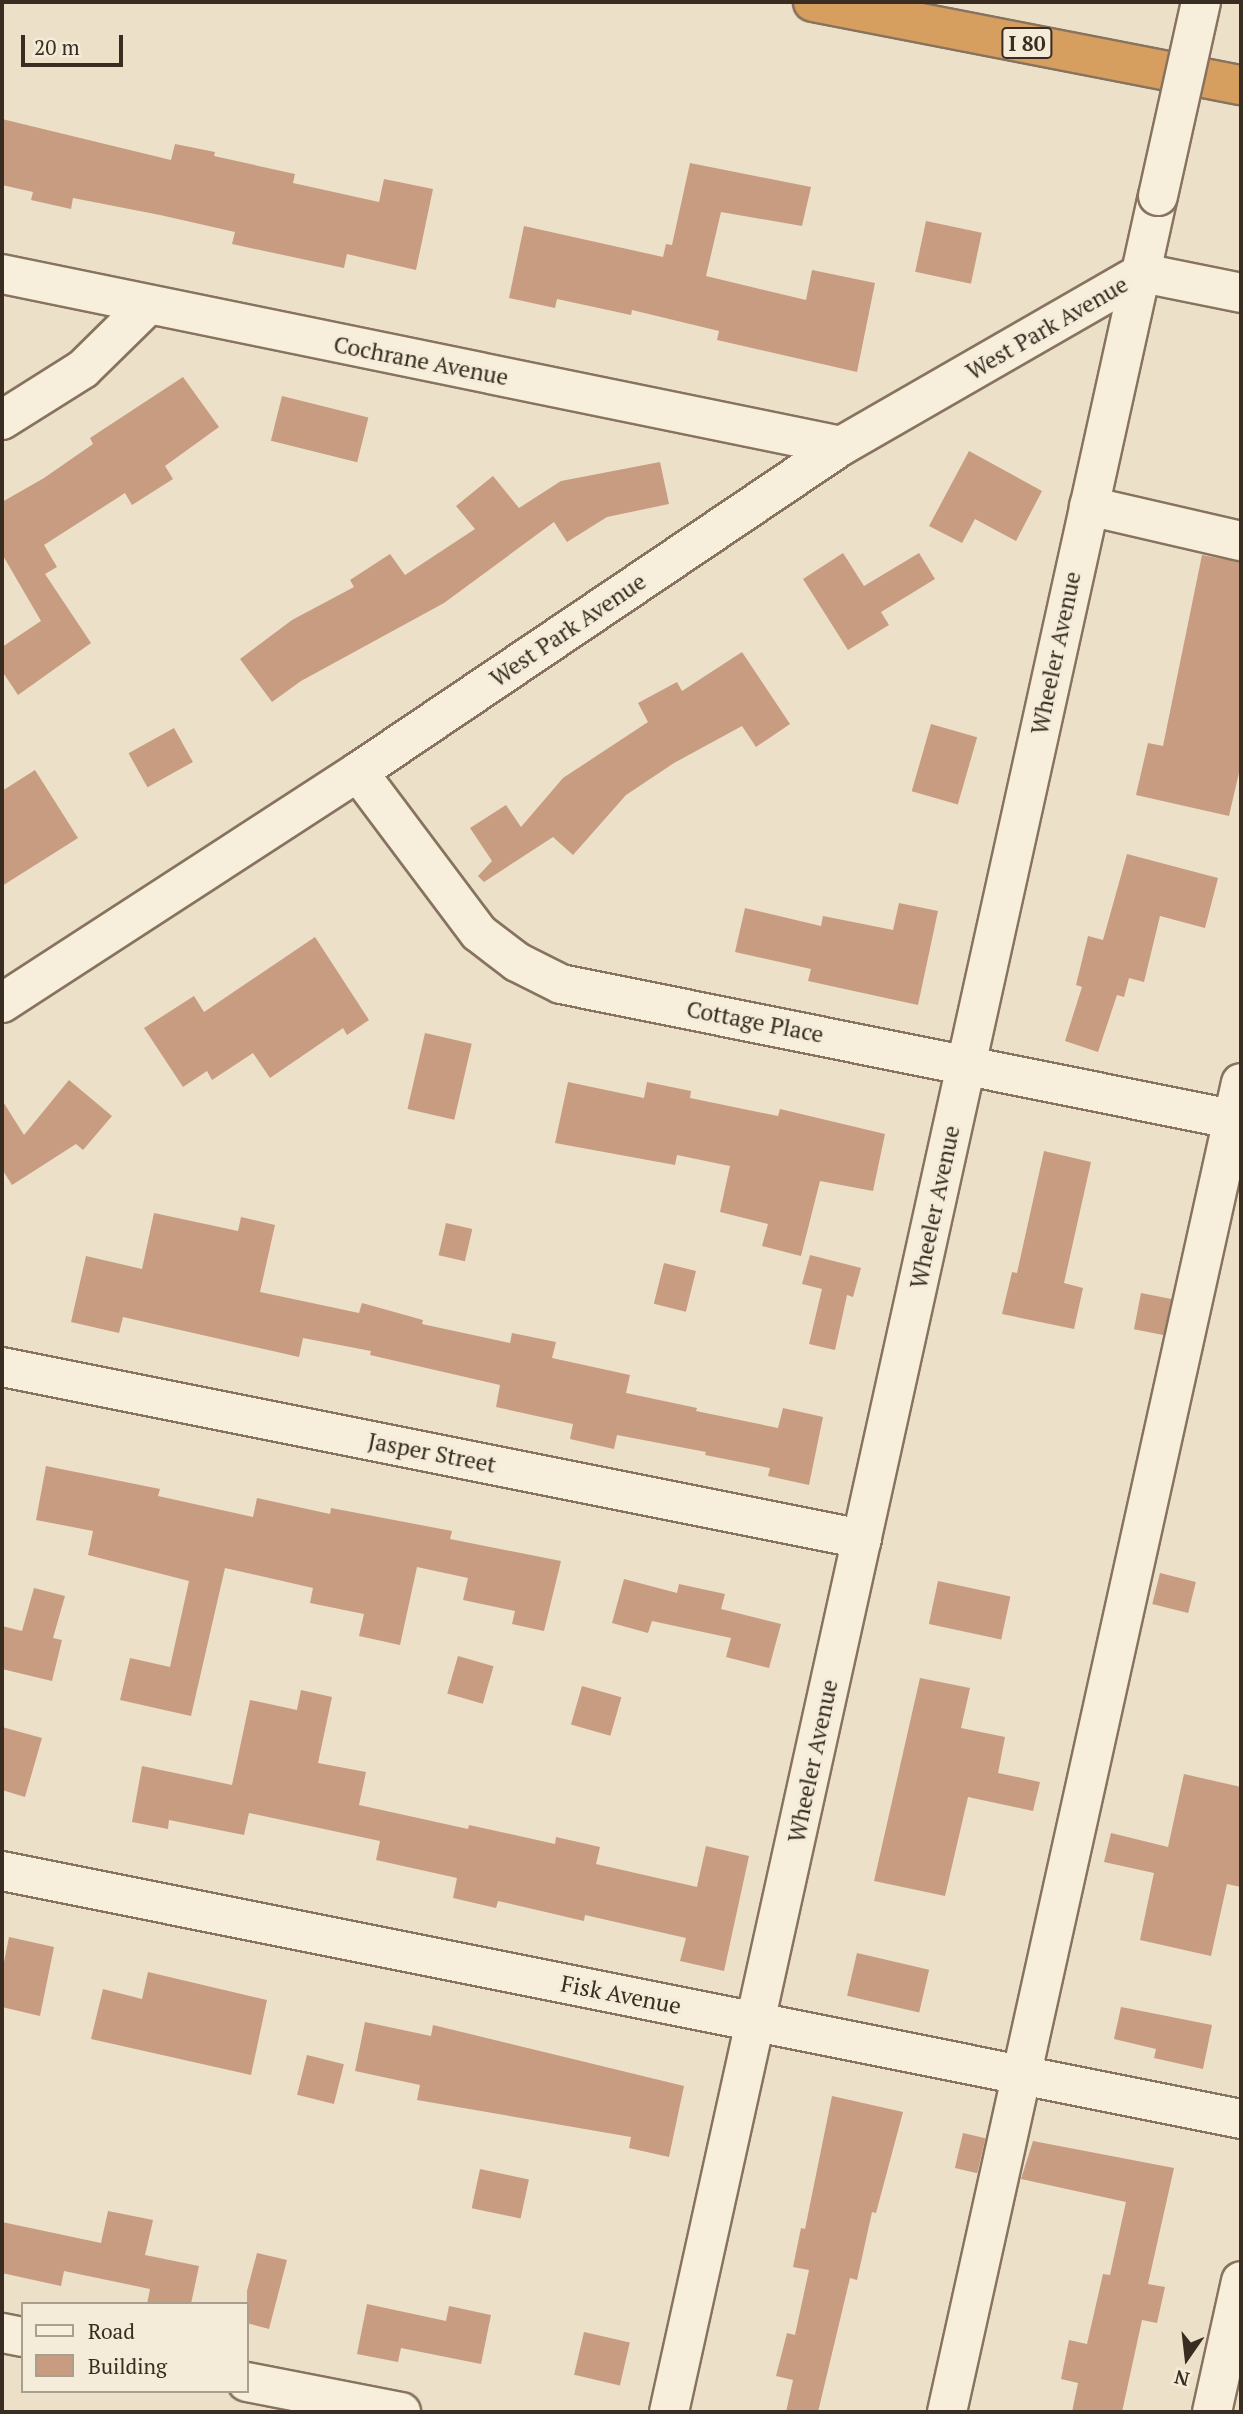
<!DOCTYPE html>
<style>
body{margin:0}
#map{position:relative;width:1243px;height:2414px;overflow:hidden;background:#ece0c8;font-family:"PT Serif",serif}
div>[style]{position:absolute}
.building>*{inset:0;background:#c89c81;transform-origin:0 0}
.roads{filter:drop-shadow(2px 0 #87735e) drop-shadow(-2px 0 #87735e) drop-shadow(0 2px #87735e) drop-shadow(0 -2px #87735e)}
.minor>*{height:38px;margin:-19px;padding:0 19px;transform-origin:19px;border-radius:19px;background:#f7eedb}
.highway>*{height:38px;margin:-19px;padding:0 19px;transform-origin:19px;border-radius:19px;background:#d69e5f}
.bridges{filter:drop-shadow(2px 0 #87735e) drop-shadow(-2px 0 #87735e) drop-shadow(0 2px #87735e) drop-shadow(0 -2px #87735e)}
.minor-bridge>*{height:38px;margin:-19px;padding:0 19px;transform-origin:19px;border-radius:19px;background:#f7eedb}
span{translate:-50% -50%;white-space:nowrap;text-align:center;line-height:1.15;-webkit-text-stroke:5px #f4ebd8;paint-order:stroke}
.shield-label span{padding:2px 5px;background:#f4ebd8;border:2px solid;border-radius:5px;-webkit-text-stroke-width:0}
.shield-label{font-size:21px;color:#392c21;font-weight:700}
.street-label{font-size:23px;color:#392c21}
.frame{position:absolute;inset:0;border:4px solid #392c21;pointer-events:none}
.legend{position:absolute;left:21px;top:2302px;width:228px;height:91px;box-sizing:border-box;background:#f4ebd8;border:2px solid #a99f8f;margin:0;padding:9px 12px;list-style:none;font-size:21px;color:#392c21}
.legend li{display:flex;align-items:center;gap:14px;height:35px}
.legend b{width:35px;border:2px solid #a99f8f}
.north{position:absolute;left:1152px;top:2323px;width:70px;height:70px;-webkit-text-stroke:5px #f4ebd8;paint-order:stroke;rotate:194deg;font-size:19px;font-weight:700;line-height:28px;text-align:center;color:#392c21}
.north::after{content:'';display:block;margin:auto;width:24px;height:32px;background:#392c21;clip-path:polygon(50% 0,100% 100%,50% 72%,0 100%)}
.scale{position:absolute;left:21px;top:35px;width:102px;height:32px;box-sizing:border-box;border:4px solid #392c21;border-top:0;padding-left:9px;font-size:21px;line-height:24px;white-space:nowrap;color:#392c21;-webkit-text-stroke:5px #f4ebd8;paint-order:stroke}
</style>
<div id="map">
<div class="building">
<i style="clip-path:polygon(2px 119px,171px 160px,175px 144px,215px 152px,214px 156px,295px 174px,293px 183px,379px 202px,384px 179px,433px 189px,416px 270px,347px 254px,344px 268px,232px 244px,235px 232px,160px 215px,73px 198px,71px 209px,31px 200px,33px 192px,2px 185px)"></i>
<i style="clip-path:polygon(690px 163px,811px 187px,802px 226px,721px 212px,706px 276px,806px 300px,812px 270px,875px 283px,857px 372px,717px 340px,719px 331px,632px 310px,631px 315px,557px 299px,555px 308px,509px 298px,524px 226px,663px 257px,666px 244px,672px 245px)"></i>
<i style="left:926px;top:221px;width:57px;height:52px;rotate:12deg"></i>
<i style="clip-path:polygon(183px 377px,219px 427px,165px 466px,173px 479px,132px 505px,125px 493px,44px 545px,57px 567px,45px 574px,91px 643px,18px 695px,2px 671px,2px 647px,41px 621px,2px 554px,2px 502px,44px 478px,93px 444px,90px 438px)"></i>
<i style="left:282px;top:396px;width:89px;height:46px;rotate:14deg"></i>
<i style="clip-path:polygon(969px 451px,1042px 491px,1016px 541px,975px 519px,962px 543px,929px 526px)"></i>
<i style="clip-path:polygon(660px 462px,669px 504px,607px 517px,567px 542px,554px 522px,444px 603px,301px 681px,272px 702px,240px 659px,292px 620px,354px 587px,350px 580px,390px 554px,405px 575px,475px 529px,456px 506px,493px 476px,519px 508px,561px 481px)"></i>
<i style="clip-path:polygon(843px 553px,864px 586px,919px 553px,935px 579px,881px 612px,889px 625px,848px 650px,803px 579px)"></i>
<i style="clip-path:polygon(1202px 555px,1241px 562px,1241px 764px,1229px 816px,1136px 795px,1148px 743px,1163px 746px)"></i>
<i style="clip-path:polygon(742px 652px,790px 724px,756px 747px,742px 726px,674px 763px,626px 795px,573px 855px,553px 837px,484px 882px,478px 876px,492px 861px,470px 828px,506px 805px,521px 827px,563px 778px,648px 722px,638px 703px,677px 682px,682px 691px)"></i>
<i style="left:931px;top:724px;width:48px;height:70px;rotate:16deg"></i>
<i style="left:174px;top:728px;width:39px;height:52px;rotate:61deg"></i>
<i style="clip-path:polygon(35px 770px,78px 838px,2px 886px,2px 791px)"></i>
<i style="clip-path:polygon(1127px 854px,1218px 878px,1205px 928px,1160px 916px,1144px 982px,1129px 978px,1124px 997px,1117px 995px,1098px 1052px,1065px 1041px,1082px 987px,1076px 985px,1088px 936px,1103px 940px)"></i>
<i style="clip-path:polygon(899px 903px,938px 911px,918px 1005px,808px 981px,811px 969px,735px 952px,745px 908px,821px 926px,823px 916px,893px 930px)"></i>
<i style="clip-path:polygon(315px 937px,369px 1020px,347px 1035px,343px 1028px,270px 1078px,253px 1053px,212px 1080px,207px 1071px,183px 1087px,144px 1028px,194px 996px,204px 1012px)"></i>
<i style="left:425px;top:1033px;width:48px;height:78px;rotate:13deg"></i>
<i style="clip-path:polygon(69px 1080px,112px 1116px,83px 1150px,76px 1144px,12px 1185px,2px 1169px,2px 1100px,24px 1135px)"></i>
<i style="clip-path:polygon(568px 1082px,644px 1098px,647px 1082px,691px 1091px,690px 1098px,778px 1116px,780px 1109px,885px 1134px,873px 1191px,820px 1181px,801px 1256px,762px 1246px,768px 1224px,720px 1212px,730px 1166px,677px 1155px,675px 1165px,555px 1143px)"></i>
<i style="clip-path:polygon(1044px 1151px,1091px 1162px,1064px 1283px,1083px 1288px,1074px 1329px,1002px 1314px,1012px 1272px,1017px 1273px)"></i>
<i style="clip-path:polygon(154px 1213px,238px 1231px,241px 1217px,275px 1225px,260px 1292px,359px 1313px,362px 1303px,423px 1320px,422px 1324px,510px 1343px,512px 1333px,556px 1342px,552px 1358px,630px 1375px,626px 1393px,697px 1408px,696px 1411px,778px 1428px,783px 1408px,823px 1417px,809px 1485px,768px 1476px,770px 1468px,705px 1455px,706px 1452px,617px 1435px,614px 1449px,570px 1439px,573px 1424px,496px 1407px,500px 1385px,370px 1355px,371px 1351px,303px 1338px,299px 1357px,123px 1317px,119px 1333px,71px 1322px,86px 1256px,142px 1269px)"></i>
<i style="left:446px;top:1223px;width:27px;height:33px;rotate:13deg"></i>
<i style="clip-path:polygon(810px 1255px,861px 1268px,853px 1297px,847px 1295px,835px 1350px,809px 1344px,822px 1289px,802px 1284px)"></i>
<i style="left:664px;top:1263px;width:33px;height:42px;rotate:14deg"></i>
<i style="left:1141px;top:1293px;width:31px;height:37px;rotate:11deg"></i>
<i style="clip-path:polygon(46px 1466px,160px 1489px,158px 1496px,253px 1517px,257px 1498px,330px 1514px,331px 1508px,452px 1531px,450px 1539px,561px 1561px,544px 1631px,512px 1624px,515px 1611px,463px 1600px,468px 1578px,417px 1567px,400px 1645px,359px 1636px,364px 1614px,310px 1603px,313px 1588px,225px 1568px,191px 1716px,120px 1700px,130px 1658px,170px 1667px,189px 1581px,88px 1555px,93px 1531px,36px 1520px)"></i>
<i style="left:1160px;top:1573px;width:37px;height:32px;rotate:14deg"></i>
<i style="clip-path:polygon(624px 1579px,677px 1593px,679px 1584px,725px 1594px,721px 1609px,781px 1624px,769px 1668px,726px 1657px,731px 1638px,652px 1621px,648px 1633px,612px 1623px)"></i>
<i style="left:938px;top:1581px;width:74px;height:44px;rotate:12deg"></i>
<i style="clip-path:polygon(34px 1588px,65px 1596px,53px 1638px,62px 1640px,52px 1681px,2px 1669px,2px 1626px,22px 1631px)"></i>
<i style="left:458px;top:1656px;width:37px;height:39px;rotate:16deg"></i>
<i style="clip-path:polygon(920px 1678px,970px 1688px,961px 1728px,1005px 1737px,998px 1773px,1040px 1782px,1033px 1811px,968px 1797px,945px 1896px,874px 1881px)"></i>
<i style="left:582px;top:1686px;width:41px;height:40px;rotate:16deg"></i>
<i style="clip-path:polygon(301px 1690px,332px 1697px,318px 1763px,366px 1772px,359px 1805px,468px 1829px,469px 1825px,555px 1844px,556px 1837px,600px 1847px,596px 1864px,697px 1887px,706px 1846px,749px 1856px,724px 1971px,680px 1961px,686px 1938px,585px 1915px,584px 1921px,498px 1901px,496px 1908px,453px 1898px,457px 1878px,376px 1860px,380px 1841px,249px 1813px,244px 1835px,169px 1820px,168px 1829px,132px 1822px,142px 1766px,232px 1785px,250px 1700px,297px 1710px)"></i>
<i style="clip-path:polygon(2px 1727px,42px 1738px,25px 1797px,2px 1790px)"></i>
<i style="clip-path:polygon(1184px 1774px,1241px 1787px,1241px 1887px,1227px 1884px,1211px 1956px,1140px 1940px,1154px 1873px,1104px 1862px,1111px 1833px,1168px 1847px)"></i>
<i style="clip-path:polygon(9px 1937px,54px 1947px,40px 2016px,2px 2007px,2px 1972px)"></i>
<i style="left:857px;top:1953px;width:74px;height:44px;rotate:13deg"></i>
<i style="clip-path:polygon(148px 1972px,267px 2000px,251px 2075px,91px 2039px,103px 1989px,142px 1999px)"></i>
<i style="clip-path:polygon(1121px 2007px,1212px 2025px,1203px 2069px,1154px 2058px,1156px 2049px,1114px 2039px)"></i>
<i style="clip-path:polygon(365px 2022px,431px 2036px,433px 2025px,684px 2086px,669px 2157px,629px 2148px,631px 2137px,417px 2100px,420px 2085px,355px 2071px)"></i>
<i style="left:307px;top:2055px;width:38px;height:41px;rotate:14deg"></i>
<i style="clip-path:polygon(832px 2096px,903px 2112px,876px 2213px,872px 2212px,857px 2280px,850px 2278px,818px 2412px,786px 2412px,793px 2380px,776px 2376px,787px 2333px,795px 2335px,809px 2270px,793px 2267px,801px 2228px,805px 2229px)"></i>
<i style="left:963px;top:2133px;width:23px;height:36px;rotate:13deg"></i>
<i style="clip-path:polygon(1033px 2141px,1174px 2168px,1148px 2284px,1165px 2287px,1157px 2323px,1142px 2320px,1122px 2412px,1072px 2412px,1078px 2383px,1061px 2379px,1069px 2340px,1087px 2344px,1103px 2274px,1110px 2275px,1126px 2202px,1021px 2179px)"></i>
<i style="left:480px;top:2169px;width:50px;height:40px;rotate:12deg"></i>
<i style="clip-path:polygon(108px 2211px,153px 2220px,145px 2255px,199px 2266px,191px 2304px,147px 2304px,150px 2289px,64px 2271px,61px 2286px,2px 2273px,2px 2222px,101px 2243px)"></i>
<i style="clip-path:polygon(257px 2253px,287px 2260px,269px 2329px,247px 2323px,247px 2291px)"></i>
<i style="clip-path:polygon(367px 2304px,446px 2321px,449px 2306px,491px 2315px,481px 2364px,401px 2348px,398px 2362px,357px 2354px)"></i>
<i style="left:584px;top:2332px;width:47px;height:44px;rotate:13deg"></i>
</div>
<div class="roads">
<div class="minor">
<i style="left:2px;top:274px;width:856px;rotate:11.59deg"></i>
<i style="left:2px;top:420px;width:96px;rotate:-32.2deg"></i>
<i style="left:83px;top:369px;width:90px;rotate:-44.5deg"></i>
<i style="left:1089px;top:506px;width:156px;rotate:13deg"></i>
<i style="left:358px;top:772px;width:201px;rotate:53.1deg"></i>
<i style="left:479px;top:933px;width:48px;rotate:37.3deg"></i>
<i style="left:517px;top:962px;width:49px;rotate:26.6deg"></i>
<i style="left:561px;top:984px;width:694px;rotate:11.39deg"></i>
<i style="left:2px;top:1003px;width:424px;rotate:-33deg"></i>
<i style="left:358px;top:772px;width:583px;rotate:-34.02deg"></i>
<i style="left:841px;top:446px;width:347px;rotate:-29.9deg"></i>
<i style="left:1142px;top:273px;width:101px;rotate:11.4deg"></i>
<i style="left:2px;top:1367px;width:877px;rotate:11.31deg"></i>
<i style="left:2px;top:1871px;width:1264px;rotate:11.32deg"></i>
<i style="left:2px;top:2333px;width:21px;rotate:11deg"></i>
<i style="left:247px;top:2382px;width:157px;rotate:11deg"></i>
<i style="left:669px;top:2412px;width:2269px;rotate:-77.56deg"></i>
<i style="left:947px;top:2412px;width:1361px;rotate:-77.53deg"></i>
<i style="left:1212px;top:2412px;width:134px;rotate:-77.5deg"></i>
</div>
<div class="highway">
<i style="left:813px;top:2px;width:436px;rotate:11deg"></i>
</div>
</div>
<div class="bridges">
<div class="minor-bridge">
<i style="left:1158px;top:196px;width:199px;rotate:-77.5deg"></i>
</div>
</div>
<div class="shield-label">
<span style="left:1027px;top:43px">I 80</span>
</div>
<div class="street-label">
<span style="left:1047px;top:328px;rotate:-30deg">West Park Avenue</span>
<span style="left:421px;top:361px;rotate:11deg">Cochrane Avenue</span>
<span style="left:568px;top:630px;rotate:-34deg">West Park Avenue</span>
<span style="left:1056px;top:653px;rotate:-78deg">Wheeler Avenue</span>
<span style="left:755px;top:1022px;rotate:11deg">Cottage Place</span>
<span style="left:935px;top:1207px;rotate:-78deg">Wheeler Avenue</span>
<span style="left:432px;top:1453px;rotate:11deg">Jasper Street</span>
<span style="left:813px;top:1761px;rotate:-78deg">Wheeler Avenue</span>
<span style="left:621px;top:1995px;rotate:11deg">Fisk Avenue</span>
</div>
<div class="frame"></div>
<ul class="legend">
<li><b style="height:9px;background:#f7eedb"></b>Road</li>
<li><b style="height:19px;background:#c89c81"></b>Building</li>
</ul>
<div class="north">N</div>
<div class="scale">20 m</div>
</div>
